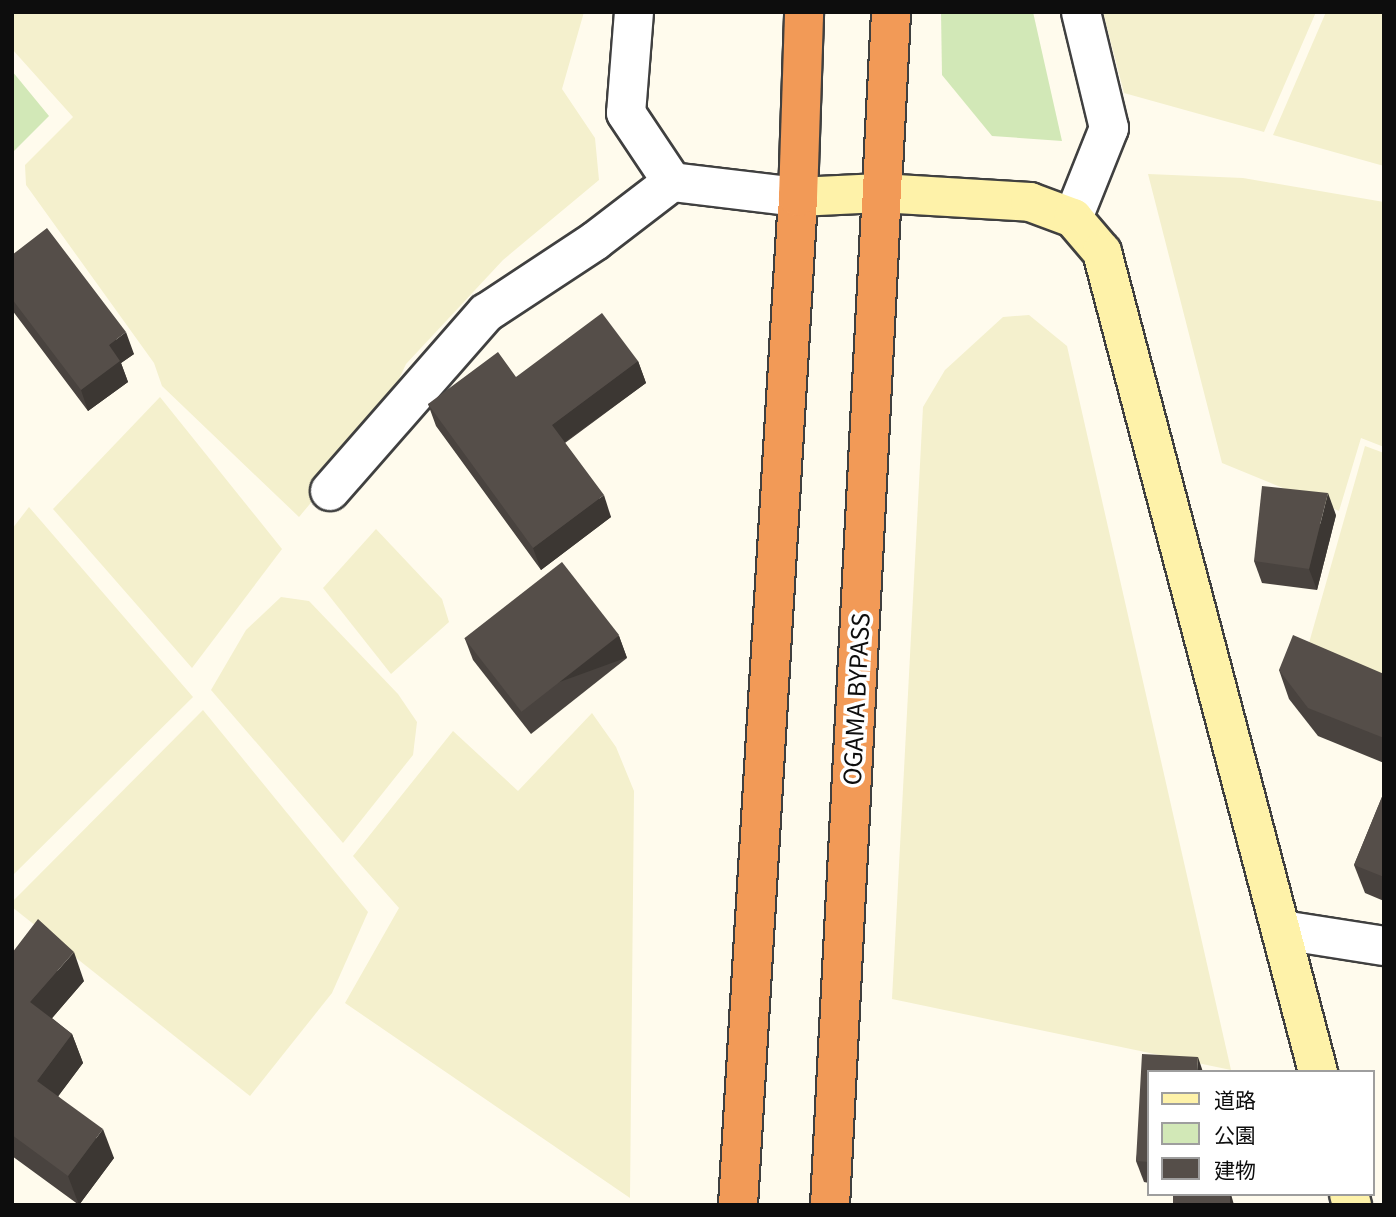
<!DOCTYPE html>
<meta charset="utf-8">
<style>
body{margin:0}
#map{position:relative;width:1396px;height:1217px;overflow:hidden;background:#fffbed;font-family:Georgia,"Noto Sans JP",serif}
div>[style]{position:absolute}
.farmland>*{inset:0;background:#f4f0cd}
.green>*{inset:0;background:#d2e8b7}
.roads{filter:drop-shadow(2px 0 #404040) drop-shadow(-2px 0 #404040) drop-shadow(0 2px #404040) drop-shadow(0 -2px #404040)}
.street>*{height:38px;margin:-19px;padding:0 19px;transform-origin:19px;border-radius:19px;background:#fff}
.secondary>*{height:38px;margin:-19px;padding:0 19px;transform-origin:19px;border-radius:19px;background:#fef2a9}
.highway>*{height:38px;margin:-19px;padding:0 19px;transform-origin:19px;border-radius:19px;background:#f29a57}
.wall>*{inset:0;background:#49433f}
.shaded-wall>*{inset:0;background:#3c3733;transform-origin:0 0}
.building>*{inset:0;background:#554e49;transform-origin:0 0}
span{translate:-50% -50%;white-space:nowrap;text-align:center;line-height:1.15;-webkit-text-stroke:7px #fff;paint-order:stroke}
.street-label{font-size:24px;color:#0d0d0d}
.frame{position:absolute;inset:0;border:14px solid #0d0d0d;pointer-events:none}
.legend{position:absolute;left:1147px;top:1070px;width:228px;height:126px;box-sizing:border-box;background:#fff;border:2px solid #9e9e9e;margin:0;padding:9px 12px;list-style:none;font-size:21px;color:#0d0d0d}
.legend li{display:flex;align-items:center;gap:14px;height:35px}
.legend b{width:35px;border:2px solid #9e9e9e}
</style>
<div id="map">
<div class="farmland">
<i style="clip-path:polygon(12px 12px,584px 12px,562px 89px,595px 138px,599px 180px,503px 260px,406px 364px,380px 420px,299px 517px,162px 386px,154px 363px,26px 185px,25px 165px,73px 117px,12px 49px)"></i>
<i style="clip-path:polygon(1103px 12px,1316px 12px,1264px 132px,1124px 93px)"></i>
<i style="clip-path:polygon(1326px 12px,1384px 12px,1384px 166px,1273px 135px)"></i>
<i style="clip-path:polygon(1148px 174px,1243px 178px,1384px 202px,1384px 447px,1361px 438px,1339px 511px,1222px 463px)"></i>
<i style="clip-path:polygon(1029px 315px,1067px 346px,1231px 1070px,892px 999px,923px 407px,945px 370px,1003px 317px)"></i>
<i style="clip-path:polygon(160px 397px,282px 549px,192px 668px,53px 509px)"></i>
<i style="clip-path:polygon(1365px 446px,1384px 453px,1384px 685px,1307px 650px)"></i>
<i style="clip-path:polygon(29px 507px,193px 697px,12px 876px,12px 529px)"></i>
<i style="clip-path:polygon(376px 529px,442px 599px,449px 622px,391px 674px,323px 588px)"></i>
<i style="clip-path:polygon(281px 597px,309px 601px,398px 694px,417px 722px,413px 755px,343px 843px,211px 690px,246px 630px)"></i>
<i style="clip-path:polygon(203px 710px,368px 912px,332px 993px,250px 1096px,12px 907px,12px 902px)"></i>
<i style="clip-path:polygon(592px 713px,616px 747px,634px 791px,630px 1198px,345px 1003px,399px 908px,353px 856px,453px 731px,518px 791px)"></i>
</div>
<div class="green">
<i style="clip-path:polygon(941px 12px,1033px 12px,1062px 141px,992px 136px,942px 75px)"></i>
<i style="clip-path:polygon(12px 71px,49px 116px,12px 153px)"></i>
</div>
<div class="roads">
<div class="street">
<i style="left:634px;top:12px;width:101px;rotate:94.5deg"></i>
<i style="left:626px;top:113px;width:83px;rotate:56.3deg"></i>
<i style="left:672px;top:182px;width:127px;rotate:6.8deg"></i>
<i style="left:1073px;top:218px;width:97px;rotate:-68.2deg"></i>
<i style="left:1109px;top:128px;width:119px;rotate:-103.6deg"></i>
<i style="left:330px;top:491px;width:237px;rotate:-48.8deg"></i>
<i style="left:486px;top:313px;width:131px;rotate:-33.4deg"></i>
<i style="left:595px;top:241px;width:97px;rotate:-37.5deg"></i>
<i style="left:1282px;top:930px;width:103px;rotate:8.9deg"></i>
</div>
<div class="secondary">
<i style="left:798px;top:197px;width:82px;rotate:-2.8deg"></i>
<i style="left:880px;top:193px;width:150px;rotate:3.4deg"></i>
<i style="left:1030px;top:202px;width:46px;rotate:20.4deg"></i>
<i style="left:1073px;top:218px;width:45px;rotate:49.5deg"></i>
<i style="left:1102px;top:252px;width:848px;rotate:75.24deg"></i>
<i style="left:1349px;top:1194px;width:11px;rotate:75deg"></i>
</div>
<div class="highway">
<i style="left:738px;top:1205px;width:1010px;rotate:-86.59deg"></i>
<i style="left:798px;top:197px;width:185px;rotate:-88.1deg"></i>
<i style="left:830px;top:1205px;width:1195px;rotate:-87.07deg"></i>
</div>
</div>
<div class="wall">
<i style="clip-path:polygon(12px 255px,134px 354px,121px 363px,128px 382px,88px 411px,12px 310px)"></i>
<i style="clip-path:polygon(638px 361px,646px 383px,565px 443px,611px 517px,541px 570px,436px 426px,428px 404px,516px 377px)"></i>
<i style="clip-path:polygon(1336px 515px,1317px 590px,1262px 583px,1254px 561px)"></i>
<i style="clip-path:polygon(619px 636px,627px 658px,531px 734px,473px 660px,465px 639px)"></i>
<i style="clip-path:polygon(1279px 670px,1384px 674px,1384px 763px,1318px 736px,1289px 699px)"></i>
<i style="clip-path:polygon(1384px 792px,1384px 901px,1365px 893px,1354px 865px)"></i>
<i style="clip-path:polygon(12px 953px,84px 981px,52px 1018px,72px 1034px,83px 1063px,58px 1096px,114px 1158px,79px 1205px,12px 1156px)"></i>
<i style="clip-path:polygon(1149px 1072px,1149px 1183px,1144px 1182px,1136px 1161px)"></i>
</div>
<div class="shaded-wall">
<i style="clip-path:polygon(126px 332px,134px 354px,121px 363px,128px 382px,88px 411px,81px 390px,109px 345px)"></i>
<i style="clip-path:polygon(638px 361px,646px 383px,559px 446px,552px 425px)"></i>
<i style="clip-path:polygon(1328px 493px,1336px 515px,1317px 590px,1309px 569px)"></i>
<i style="clip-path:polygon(604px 495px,611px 517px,541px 570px,533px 548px)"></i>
<i style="left:619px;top:636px;width:23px;height:122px;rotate:70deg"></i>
<i style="clip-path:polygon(74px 952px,84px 981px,41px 1031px,30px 1002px)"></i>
<i style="clip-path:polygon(72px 1034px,83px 1063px,48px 1110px,37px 1081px)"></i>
<i style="clip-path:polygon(1198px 1057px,1203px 1072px,1197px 1072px)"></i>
<i style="clip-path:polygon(103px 1129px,114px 1158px,79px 1205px,68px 1176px)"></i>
<i style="clip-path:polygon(1230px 1194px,1231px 1194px,1234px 1205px,1229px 1205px)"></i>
</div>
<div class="building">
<i style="clip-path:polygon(47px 228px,126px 332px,109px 345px,120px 361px,81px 390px,12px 299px,12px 255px)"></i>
<i style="clip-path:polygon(602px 313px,638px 361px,552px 425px,604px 495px,533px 548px,428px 404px,498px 352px,516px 377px)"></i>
<i style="clip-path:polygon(1262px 486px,1328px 493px,1309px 569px,1254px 561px)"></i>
<i style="left:562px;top:562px;width:93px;height:124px;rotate:52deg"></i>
<i style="clip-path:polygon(1293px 635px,1384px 674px,1384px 738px,1308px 708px,1279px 670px)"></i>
<i style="clip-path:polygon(1384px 792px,1384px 877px,1354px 865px)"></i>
<i style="clip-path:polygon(38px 919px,74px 952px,30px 1002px,72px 1034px,37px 1081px,103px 1129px,68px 1176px,12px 1135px,12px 953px)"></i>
<i style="clip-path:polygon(1142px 1054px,1198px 1057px,1197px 1072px,1149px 1072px,1149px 1162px,1136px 1161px)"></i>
<i style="left:1173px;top:1194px;width:57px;height:11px"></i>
</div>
<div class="street-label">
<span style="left:855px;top:699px;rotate:-87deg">OGAMA BYPASS</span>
</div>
<div class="frame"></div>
<ul class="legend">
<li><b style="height:9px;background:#fef2a9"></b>道路</li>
<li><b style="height:19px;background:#d2e8b7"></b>公園</li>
<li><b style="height:19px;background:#554e49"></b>建物</li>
</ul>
</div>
